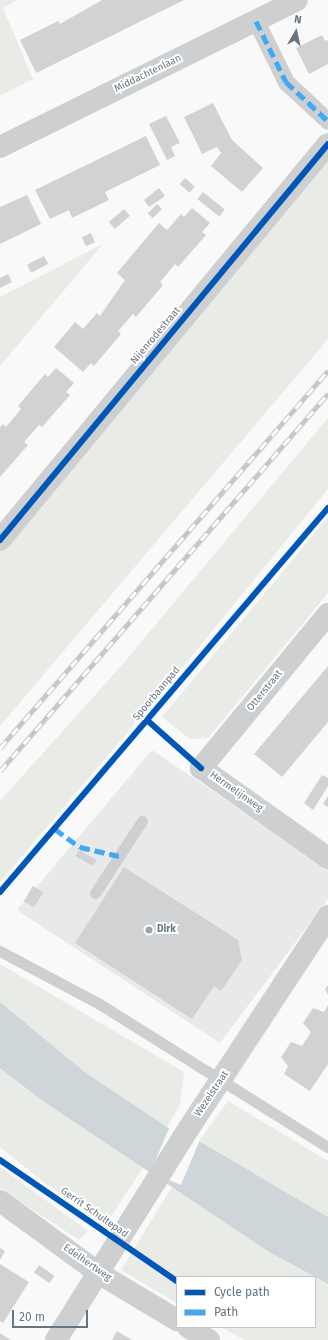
<!DOCTYPE html>
<style>
body{margin:0}
#map{position:relative;width:328px;height:1340px;overflow:hidden;background:#f9f9f9;font-family:"Fira Sans",sans-serif}
div>[style]{position:absolute}
.built>*{inset:0;background:#e8e9e9}
.green>*{inset:0;background:#e8ebe6}
.water>*{inset:0;background:#ced6d9}
.pier>*{inset:0;background:#f9f9f9;transform-origin:0 0}
.building>*{inset:0;background:#d0d2d3;transform-origin:0 0}
.service>*{height:11px;margin:-5.5px;padding:0 5.5px;transform-origin:5.5px;border-radius:5.5px;background:#cecfd0}
.pedestrian>*{height:17px;margin:-8.5px;padding:0 8.5px;transform-origin:8.5px;border-radius:8.5px;background:#cecfd0}
.minor>*{height:22px;margin:-11px;padding:0 11px;transform-origin:11px;border-radius:11px;background:#cecfd0}
.rail>*{height:4.5px;margin-top:-2.25px;transform-origin:0;background:repeating-linear-gradient(90deg,#fff 0 9px,#c3c5c6 0 18px);box-sizing:border-box;border-block:1px solid #c3c5c6}
.quiet>*{height:5px;margin-top:-2.5px;transform-origin:0;background:repeating-linear-gradient(90deg,#3fa9f5 0 10px,transparent 0 15px)}
.cycleway>*{height:6px;margin:-3px;padding:0 3px;transform-origin:3px;border-radius:3px;background:#0057b8}
.dots>*{width:11px;height:11px;translate:-50% -50%;box-sizing:border-box;border:2px solid #fff;border-radius:50%}
span{translate:-50% -50%;white-space:nowrap;text-align:center;line-height:1.15;-webkit-text-stroke:4px #fff;paint-order:stroke}
.street-label{font-size:10px;color:#657683}
.poi-label{font-size:10px;color:#657683;font-weight:700}
.left{translate:0 -50%;text-align:left}
.legend{position:absolute;left:176px;top:1276px;width:140px;height:52px;box-sizing:border-box;background:#fff;border:1px solid #c1c8cd;margin:0;padding:5px 7px;list-style:none;font-size:12px;color:#657683}
.legend li{display:flex;align-items:center;gap:8px;height:20px}
.legend b{width:20px;border:1px solid #c1c8cd}
.north{position:absolute;left:276px;top:12px;width:40px;height:40px;-webkit-text-stroke:3px #fff;paint-order:stroke;rotate:9deg;font-size:11px;font-weight:700;line-height:16px;text-align:center;color:#657683}
.north::after{content:'';display:block;margin:auto;width:14px;height:18px;background:#657683;clip-path:polygon(50% 0,100% 100%,50% 72%,0 100%)}
.scale{position:absolute;left:12px;top:1310px;width:76px;height:18px;box-sizing:border-box;border:2px solid #657683;border-top:0;padding-left:5px;font-size:12px;line-height:14px;white-space:nowrap;color:#657683;-webkit-text-stroke:3px #fff;paint-order:stroke}
</style>
<div id="map">
<div class="built">
<i style="clip-path:polygon(152px 750px,328px 869px,328px 899px,220px 1043px,17px 910px)"></i>
</div>
<div class="green">
<i style="clip-path:polygon(0 0,18px 0,3px 8px,33px 79px,0 96px)"></i>
<i style="clip-path:polygon(328px 158px,328px 339px,0 726px,0 544px)"></i>
<i style="clip-path:polygon(103px 244px,0 366px,0 297px)"></i>
<i style="clip-path:polygon(328px 418px,328px 489px,173px 679px,0 882px,0 801px,122px 665px)"></i>
<i style="clip-path:polygon(328px 517px,328px 593px,208px 738px,190px 739px,162px 717px)"></i>
<i style="clip-path:polygon(0 964px,184px 1072px,180px 1104px,167px 1127px,86px 1073px,0 1002px)"></i>
<i style="clip-path:polygon(0 1068px,40px 1099px,144px 1166px,107px 1223px,46px 1184px,0 1147px)"></i>
<i style="clip-path:polygon(228px 1101px,328px 1161px,328px 1217px,199px 1141px)"></i>
<i style="clip-path:polygon(0 1167px,88px 1231px,79px 1240px,19px 1201px,0 1187px)"></i>
<i style="clip-path:polygon(173px 1185px,269px 1252px,314px 1277px,177px 1277px,177px 1303px,121px 1270px)"></i>
<i style="clip-path:polygon(315px 1277px,328px 1284px,328px 1340px,244px 1340px,221px 1327px,315px 1327px)"></i>
</div>
<div class="water">
<i style="clip-path:polygon(0 1002px,86px 1073px,167px 1127px,199px 1141px,328px 1217px,328px 1284px,269px 1252px,40px 1099px,0 1068px)"></i>
</div>
<div class="pier">
<i style="left:170px;top:1126px;width:33px;height:50px;rotate:23deg"></i>
</div>
<div class="building">
<i style="clip-path:polygon(102px 0,184px 0,36px 73px,20px 40px,58px 21px,60px 24px)"></i>
<i style="clip-path:polygon(322px 35px,325px 41px,328px 40px,328px 64px,309px 74px,296px 48px)"></i>
<i style="clip-path:polygon(213px 103px,232px 140px,263px 168px,242px 192px,211px 166px,221px 153px,217px 147px,202px 154px,184px 117px)"></i>
<i style="clip-path:polygon(166px 116px,180px 143px,171px 147px,175px 156px,167px 160px,149px 124px)"></i>
<i style="clip-path:polygon(146px 136px,160px 165px,105px 192px,109px 200px,72px 218px,69px 210px,50px 219px,35px 190px)"></i>
<i style="left:185px;top:178px;width:13px;height:8px;rotate:42deg"></i>
<i style="clip-path:polygon(159px 188px,165px 196px,149px 207px,144px 200px)"></i>
<i style="left:203px;top:192px;width:28px;height:9px;rotate:39deg"></i>
<i style="clip-path:polygon(27px 195px,41px 224px,0 244px,0 207px)"></i>
<i style="left:157px;top:204px;width:7px;height:13px;rotate:45deg"></i>
<i style="clip-path:polygon(192px 208px,210px 223px,202px 232px,206px 235px,178px 267px,175px 264px,160px 282px,163px 285px,136px 317px,133px 314px,118px 331px,121px 334px,94px 366px,91px 363px,83px 372px,54px 347px,75px 322px,83px 329px,97px 313px,100px 316px,125px 280px,117px 273px,159px 223px,167px 230px,181px 214px,184px 217px)"></i>
<i style="left:124px;top:209px;width:9px;height:20px;rotate:49deg"></i>
<i style="left:91px;top:233px;width:10px;height:10px;rotate:66deg"></i>
<i style="left:44px;top:256px;width:9px;height:19px;rotate:63deg"></i>
<i style="clip-path:polygon(8px 274px,12px 282px,0 288px,0 278px)"></i>
<i style="clip-path:polygon(56px 368px,74px 383px,66px 392px,70px 395px,42px 427px,39px 425px,24px 442px,28px 445px,0 477px,0 427px,3px 424px,6px 427px,21px 409px,18px 406px,45px 374px,48px 377px)"></i>
<i style="clip-path:polygon(328px 666px,328px 722px,282px 777px,254px 754px)"></i>
<i style="clip-path:polygon(322px 775px,328px 778px,328px 786px,313px 810px,304px 803px)"></i>
<i style="clip-path:polygon(328px 796px,328px 807px,323px 804px)"></i>
<i style="left:79px;top:850px;width:20px;height:7px;rotate:30deg"></i>
<i style="clip-path:polygon(124px 867px,238px 940px,242px 960px,221px 991px,214px 986px,192px 1019px,75px 943px)"></i>
<i style="left:33px;top:886px;width:12px;height:18px;rotate:31deg"></i>
<i style="clip-path:polygon(328px 985px,328px 995px,325px 989px)"></i>
<i style="clip-path:polygon(328px 1005px,328px 1064px,310px 1091px,284px 1074px,288px 1066px,281px 1057px,291px 1042px,302px 1046px,311px 1032px,303px 1023px,313px 1008px,324px 1012px)"></i>
<i style="clip-path:polygon(0 1248px,5px 1251px,0 1260px)"></i>
<i style="clip-path:polygon(0 1264px,29px 1282px,3px 1323px,0 1321px)"></i>
<i style="left:39px;top:1265px;width:19px;height:9px;rotate:35deg"></i>
<i style="clip-path:polygon(117px 1331px,132px 1340px,112px 1340px)"></i>
<i style="clip-path:polygon(0 1333px,11px 1340px,0 1340px)"></i>
</div>
<div class="service">
<i style="left:95px;top:893px;width:86px;rotate:-56.9deg"></i>
<i style="left:0;top:951px;width:111px;rotate:28deg"></i>
<i style="left:98px;top:1003px;width:271px;rotate:32.1deg"></i>
</div>
<div class="pedestrian">
<i style="left:256px;top:21px;width:68px;rotate:63.8deg"></i>
<i style="left:286px;top:82px;width:57px;rotate:42.9deg"></i>
</div>
<div class="minor">
<i style="left:0;top:147px;width:331px;rotate:-26.3deg"></i>
<i style="left:0;top:540px;width:514px;rotate:-50.37deg"></i>
<i style="left:328px;top:614px;width:200px;rotate:129.5deg"></i>
<i style="left:201px;top:768px;width:156px;rotate:35.3deg"></i>
<i style="left:0;top:1201px;width:124px;rotate:36.1deg"></i>
<i style="left:100px;top:1274px;width:90px;rotate:30.9deg"></i>
<i style="left:188px;top:1327px;width:25px;rotate:32deg"></i>
<i style="left:56px;top:1340px;width:250px;rotate:-57.9deg"></i>
<i style="left:189px;top:1128px;width:254px;rotate:-56.7deg"></i>
</div>
<div class="rail">
<i style="left:0;top:748px;width:500px;rotate:-49deg"></i>
<i style="left:0;top:771px;width:500px;rotate:-49deg"></i>
</div>
<div class="quiet">
<i style="left:256px;top:21px;width:68px;rotate:63.8deg"></i>
<i style="left:286px;top:82px;width:57px;rotate:42.9deg"></i>
<i style="left:55px;top:829px;width:31px;rotate:36deg"></i>
<i style="left:80px;top:847px;width:40px;rotate:13deg"></i>
</div>
<div class="cycleway">
<i style="left:0;top:540px;width:514px;rotate:-50.37deg"></i>
<i style="left:148px;top:721px;width:71px;rotate:41.6deg"></i>
<i style="left:0;top:892px;width:505px;rotate:-49.5deg"></i>
<i style="left:0;top:1160px;width:214px;rotate:34.4deg"></i>
</div>
<div class="dots">
<i style="left:149px;top:930px;background:#99a4ac"></i>
</div>
<div class="street-label">
<span style="left:148px;top:74px;rotate:-26deg">Middachtenlaan</span>
<span style="left:156px;top:336px;rotate:-50deg">Nijenrodestraat</span>
<span style="left:265px;top:691px;rotate:-51deg">Otterstraat</span>
<span style="left:157px;top:694px;rotate:-50deg">Spoorbaanpad</span>
<span style="left:236px;top:792px;rotate:35deg">Hermelijnweg</span>
<span style="left:212px;top:1094px;rotate:-56deg">Wezelstraat</span>
<span style="left:94px;top:1213px;rotate:35deg">Gerrit Schultepad</span>
<span style="left:87px;top:1263px;rotate:35deg">Edelhertweg</span>
</div>
<div class="poi-label">
<span class="left" style="left:157px;top:930px">Dirk</span>
</div>
<ul class="legend">
<li><b style="height:5px;background:#0057b8"></b>Cycle path</li>
<li><b style="height:5px;background:#3fa9f5"></b>Path</li>
</ul>
<div class="north">N</div>
<div class="scale">20 m</div>
</div>
